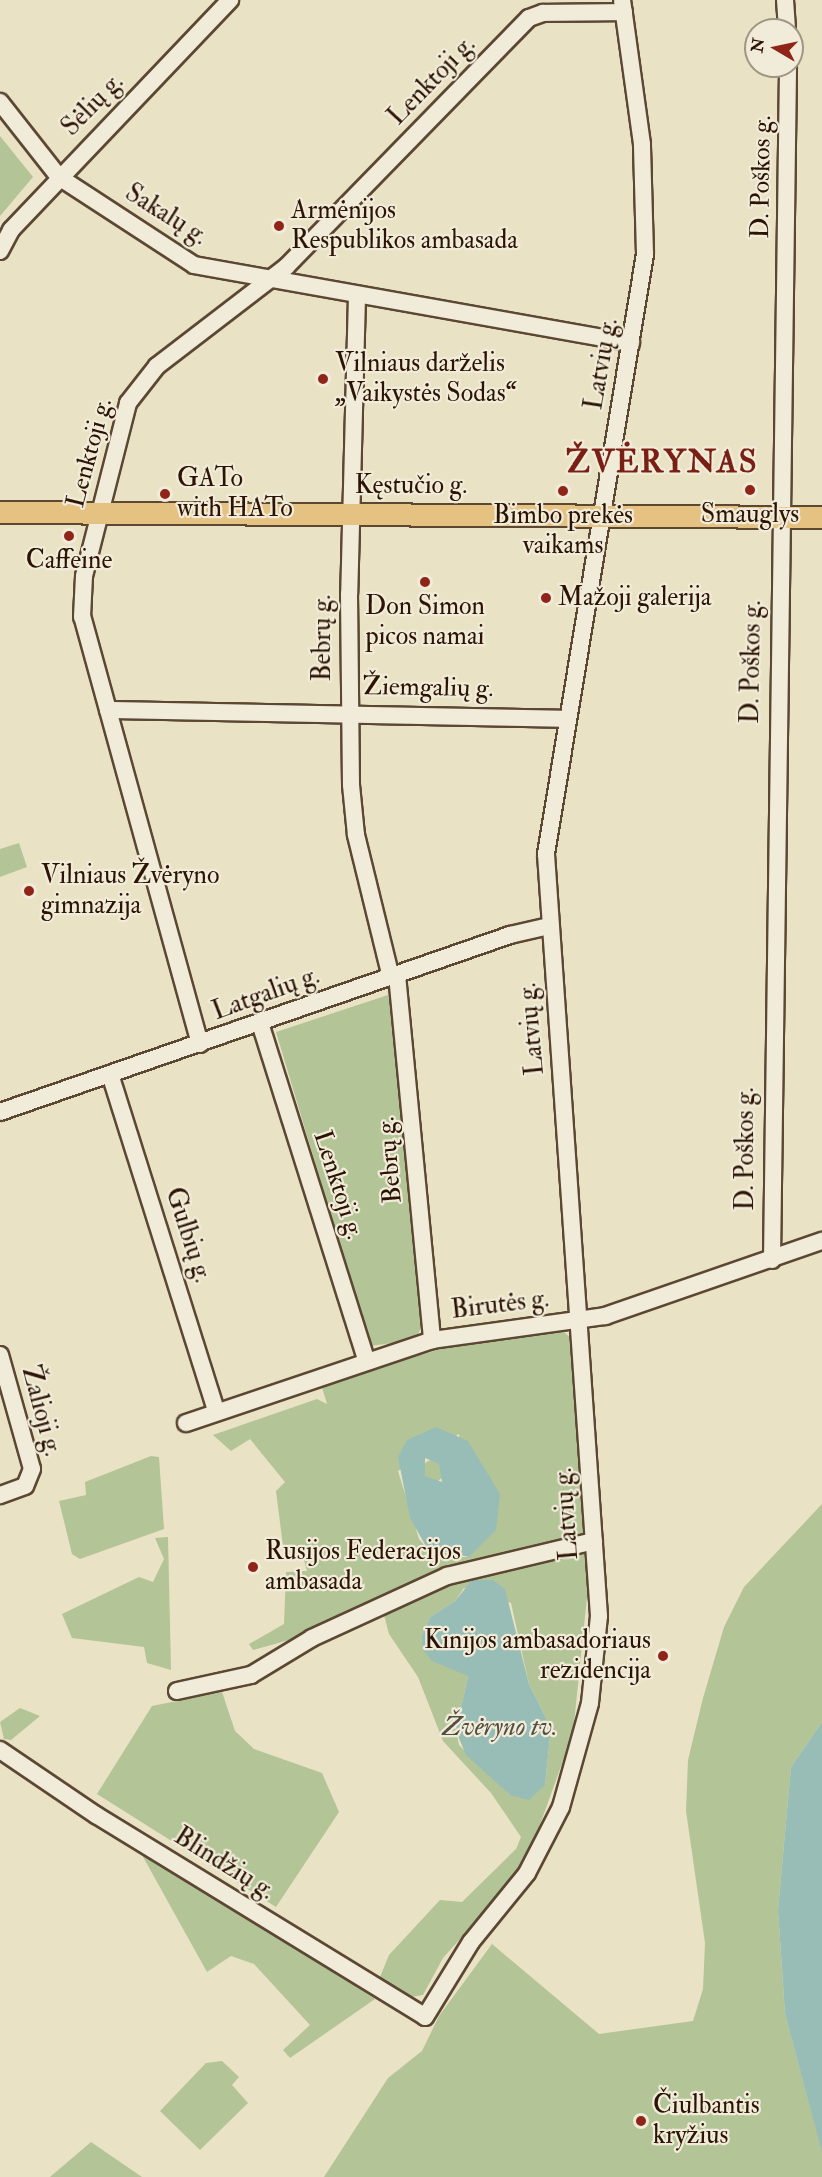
<!DOCTYPE html>
<meta charset="utf-8">
<style>
body{margin:0}
#map{position:relative;width:822px;height:2177px;overflow:hidden;background:#eae2c4;font-family:"IM FELL Double Pica",serif}
div>[style]{position:absolute}
.green>*{inset:0;background:#b3c497}
.round{border-radius:50%}
.water>*{inset:0;background:#98bdb7}
.roads{filter:drop-shadow(2px 0 #5c4733) drop-shadow(-2px 0 #5c4733) drop-shadow(0 2px #5c4733) drop-shadow(0 -2px #5c4733)}
.minor>*{height:16px;margin:-8px;padding:0 8px;transform-origin:8px;border-radius:8px;background:#f1ecd9}
.major>*{height:21px;margin:-10.5px;padding:0 10.5px;transform-origin:10.5px;border-radius:10.5px;background:#e5c182}
.dots>*{width:16px;height:16px;translate:-50% -50%;box-sizing:border-box;border:3px solid #f1ecd9;border-radius:50%}
span{translate:-50% -50%;white-space:nowrap;text-align:center;line-height:1.15;-webkit-text-stroke:4.5px #f1ecd9;paint-order:stroke}
.street-label{font-size:26px;color:#2c1303}
.poi-label{font-size:26px;color:#2c1303}
.left{translate:0 -50%;text-align:left}
.right{translate:-100% -50%;text-align:right}
.water-label{font-size:27px;color:#524e42;font-style:italic}
.district-label{font-size:32px;color:#7a1f14;font-weight:700;letter-spacing:1.5px}
.north{position:absolute;left:744px;top:18px;width:60px;height:60px;box-sizing:border-box;background:#f1ecd9;border:2px solid #a29583;border-radius:50%;rotate:279deg;font-size:16px;font-weight:700;line-height:24px;text-align:center;color:#2c1303}
.north::after{content:'';display:block;margin:auto;width:21px;height:27px;background:#8f2418;clip-path:polygon(50% 0,100% 100%,50% 72%,0 100%)}
</style>
<div id="map">
<div class="green">
<i style="clip-path:polygon(0 136px,33px 177px,0 216px)"></i>
<i style="clip-path:polygon(19px 843px,27px 867px,0 877px,0 849px)"></i>
<i style="clip-path:polygon(391px 994px,422px 1327px,414px 1340px,370px 1346px,276px 1032px)"></i>
<i style="clip-path:polygon(evenodd,564px 1332px,574px 1341px,589px 1578px,573px 1733px,532px 1847px,502px 1892px,443px 1958px,423px 1995px,411px 1997px,380px 1977px,389px 1955px,440px 1900px,462px 1902px,516px 1849px,521px 1837px,491px 1793px,443px 1741px,418px 1677px,389px 1634px,380px 1600px,296px 1638px,253px 1650px,249px 1644px,284px 1624px,286px 1572px,307px 1571px,303px 1556px,284px 1554px,276px 1491px,285px 1482px,250px 1439px,231px 1451px,213px 1435px,317px 1399px,327px 1404px,321px 1384px,448px 1347px,564px 1332px,459px 1434px,469px 1557px,462px 1557px,427px 1548px,419px 1539px,398px 1471px,459px 1434px,564px 1332px,464px 1588px,511px 1603px,529px 1684px,551px 1728px,545px 1785px,510px 1795px,459px 1745px,456px 1731px,468px 1676px,423px 1650px,421px 1637px,430px 1617px,455px 1601px,464px 1588px)"></i>
<i style="clip-path:polygon(151px 1456px,159px 1457px,164px 1529px,80px 1559px,72px 1554px,59px 1501px,86px 1495px,85px 1482px)"></i>
<i class="round" style="left:422px;top:1460px;width:22px;height:22px"></i>
<i style="clip-path:polygon(822px 1504px,822px 1722px,791px 1767px,778px 1910px,785px 2014px,822px 2150px,822px 2177px,324px 2177px,388px 2078px,422px 2051px,439px 2016px,492px 1944px,599px 2034px,693px 2021px,703px 1989px,705px 1943px,686px 1811px,688px 1760px,703px 1698px,724px 1627px,744px 1587px)"></i>
<i style="clip-path:polygon(168px 1537px,171px 1670px,147px 1663px,144px 1647px,72px 1638px,62px 1614px,139px 1577px,153px 1582px,164px 1559px,155px 1538px)"></i>
<i style="clip-path:polygon(222px 1692px,235px 1731px,254px 1749px,322px 1773px,339px 1812px,276px 1907px,97px 1794px,152px 1706px)"></i>
<i style="clip-path:polygon(20px 1708px,40px 1716px,11px 1740px,4px 1739px,0 1722px)"></i>
<i style="clip-path:polygon(142px 1855px,150px 1855px,375px 1999px,290px 2058px,283px 2050px,310px 2025px,254px 1964px,231px 1956px,207px 1972px)"></i>
<i style="clip-path:polygon(222px 2061px,239px 2077px,232px 2085px,248px 2103px,200px 2150px,160px 2111px,206px 2063px)"></i>
<i style="clip-path:polygon(91px 2142px,142px 2177px,50px 2177px)"></i>
</div>
<div class="water">
<i style="clip-path:polygon(evenodd,436px 1427px,468px 1441px,500px 1494px,496px 1530px,469px 1557px,427px 1548px,410px 1518px,398px 1457px,407px 1440px,436px 1427px,425px 1458px,439px 1464px,442px 1482px,425px 1476px,425px 1458px)"></i>
<i style="clip-path:polygon(472px 1580px,493px 1580px,505px 1589px,529px 1684px,551px 1728px,545px 1785px,529px 1800px,510px 1795px,466px 1755px,456px 1731px,468px 1676px,432px 1661px,423px 1650px,421px 1637px,430px 1617px,455px 1601px)"></i>
<i style="clip-path:polygon(822px 1722px,822px 2152px,785px 2014px,778px 1910px,791px 1767px)"></i>
</div>
<div class="roads">
<div class="minor">
<i style="left:785px;top:0;width:30px;rotate:86deg"></i>
<i style="left:0;top:102px;width:95px;rotate:51.8deg"></i>
<i style="left:59px;top:177px;width:161px;rotate:33.1deg"></i>
<i style="left:194px;top:265px;width:444px;rotate:10.1deg"></i>
<i style="left:0;top:251px;width:24px;rotate:-62deg"></i>
<i style="left:11px;top:230px;width:318px;rotate:-46.4deg"></i>
<i style="left:357px;top:296px;width:298px;rotate:91.5deg"></i>
<i style="left:349px;top:594px;width:191px;rotate:89.4deg"></i>
<i style="left:351px;top:785px;width:50px;rotate:84.3deg"></i>
<i style="left:356px;top:835px;width:146px;rotate:76.2deg"></i>
<i style="left:108px;top:710px;width:459px;rotate:1.1deg"></i>
<i style="left:397px;top:975px;width:367px;rotate:84.5deg"></i>
<i style="left:260px;top:1023px;width:355px;rotate:72.5deg"></i>
<i style="left:200px;top:1044px;width:443px;rotate:-105.4deg"></i>
<i style="left:82px;top:617px;width:41px;rotate:-87.2deg"></i>
<i style="left:84px;top:576px;width:179px;rotate:-75.7deg"></i>
<i style="left:128px;top:403px;width:47px;rotate:-51.9deg"></i>
<i style="left:157px;top:366px;width:163px;rotate:-37.5deg"></i>
<i style="left:286px;top:267px;width:348px;rotate:-45.7deg"></i>
<i style="left:529px;top:18px;width:15px;rotate:-20deg"></i>
<i style="left:543px;top:13px;width:81px;rotate:-0.7deg"></i>
<i style="left:110px;top:1074px;width:353px;rotate:72.5deg"></i>
<i style="left:0;top:1112px;width:540px;rotate:-19.14deg"></i>
<i style="left:510px;top:935px;width:40px;rotate:-13deg"></i>
<i style="left:772px;top:1260px;width:1194px;rotate:-89.23deg"></i>
<i style="left:0;top:1355px;width:118px;rotate:74.3deg"></i>
<i style="left:32px;top:1469px;width:18px;rotate:112deg"></i>
<i style="left:25px;top:1486px;width:27px;rotate:160deg"></i>
<i style="left:186px;top:1423px;width:260px;rotate:-18.6deg"></i>
<i style="left:432px;top:1340px;width:175px;rotate:-7.9deg"></i>
<i style="left:605px;top:1316px;width:230px;rotate:-19.1deg"></i>
<i style="left:177px;top:1691px;width:76px;rotate:-12.2deg"></i>
<i style="left:251px;top:1675px;width:71px;rotate:-31.2deg"></i>
<i style="left:312px;top:1638px;width:149px;rotate:-24.7deg"></i>
<i style="left:447px;top:1576px;width:151px;rotate:-13.4deg"></i>
<i style="left:0;top:1750px;width:116px;rotate:34.1deg"></i>
<i style="left:96px;top:1815px;width:386px;rotate:31.5deg"></i>
<i style="left:425px;top:2017px;width:88px;rotate:-58.5deg"></i>
<i style="left:471px;top:1942px;width:89px;rotate:-50.9deg"></i>
<i style="left:527px;top:1873px;width:74px;rotate:-62.7deg"></i>
<i style="left:561px;top:1807px;width:108px;rotate:-74.4deg"></i>
<i style="left:590px;top:1703px;width:87px;rotate:-84.1deg"></i>
<i style="left:599px;top:1616px;width:764px;rotate:-93.98deg"></i>
<i style="left:546px;top:854px;width:608px;rotate:-80.63deg"></i>
<i style="left:645px;top:254px;width:110px;rotate:-91.6deg"></i>
<i style="left:642px;top:144px;width:145px;rotate:-97.9deg"></i>
</div>
<div class="major">
<i style="left:0;top:512px;width:822px;rotate:0.35deg"></i>
</div>
</div>
<div class="dots">
<i style="left:279px;top:226px;background:#8f2418"></i>
<i style="left:323px;top:379px;background:#8f2418"></i>
<i style="left:750px;top:490px;background:#8f2418"></i>
<i style="left:563px;top:491px;background:#8f2418"></i>
<i style="left:165px;top:494px;background:#8f2418"></i>
<i style="left:69px;top:536px;background:#8f2418"></i>
<i style="left:425px;top:582px;background:#8f2418"></i>
<i style="left:546px;top:598px;background:#8f2418"></i>
<i style="left:29px;top:891px;background:#8f2418"></i>
<i style="left:253px;top:1567px;background:#8f2418"></i>
<i style="left:663px;top:1656px;background:#8f2418"></i>
<i style="left:641px;top:2121px;background:#8f2418"></i>
</div>
<div class="street-label">
<span style="left:432px;top:81px;rotate:-46deg">Lenktoji g.</span>
<span style="left:93px;top:105px;rotate:-46deg">Sėlių g.</span>
<span style="left:762px;top:177px;rotate:-89deg">D. Poškos g.</span>
<span style="left:166px;top:215px;rotate:32deg">Sakalų g.</span>
<span style="left:602px;top:364px;rotate:-80deg">Latvių g.</span>
<span style="left:90px;top:453px;rotate:-75deg">Lenktoji g.</span>
<span style="left:411px;top:486px">Kęstučio g.</span>
<span style="left:323px;top:638px;rotate:-90deg">Bebrų g.</span>
<span style="left:752px;top:662px;rotate:-89deg">D. Poškos g.</span>
<span style="left:428px;top:688px;rotate:1deg">Žiemgalių g.</span>
<span style="left:266px;top:994px;rotate:-20deg">Latgalių g.</span>
<span style="left:532px;top:1029px;rotate:-95deg">Latvių g.</span>
<span style="left:746px;top:1149px;rotate:-90deg">D. Poškos g.</span>
<span style="left:390px;top:1160px;rotate:-95deg">Bebrų g.</span>
<span style="left:338px;top:1185px;rotate:72deg">Lenktoji g.</span>
<span style="left:188px;top:1235px;rotate:72deg">Gulbių g.</span>
<span style="left:500px;top:1305px;rotate:-7deg">Birutės g.</span>
<span style="left:41px;top:1411px;rotate:75deg">Žalioji g.</span>
<span style="left:567px;top:1514px;rotate:-94deg">Latvių g.</span>
<span style="left:224px;top:1864px;rotate:32deg">Blindžių g.</span>
</div>
<div class="poi-label">
<span class="left" style="left:291px;top:226px">Armėnijos<br>Respublikos ambasada</span>
<span class="left" style="left:335px;top:379px">Vilniaus darželis<br>„Vaikystės Sodas“</span>
<span class="left" style="left:177px;top:494px">GATo<br>with HATo</span>
<span style="left:750px;top:515px">Smauglys</span>
<span style="left:563px;top:531px">Bimbo prekės<br>vaikams</span>
<span style="left:69px;top:561px">Caffeine</span>
<span class="left" style="left:558px;top:598px">Mažoji galerija</span>
<span style="left:425px;top:622px">Don Simon<br>picos namai</span>
<span class="left" style="left:41px;top:891px">Vilniaus Žvėryno<br>gimnazija</span>
<span class="left" style="left:265px;top:1567px">Rusijos Federacijos<br>ambasada</span>
<span class="right" style="left:651px;top:1656px">Kinijos ambasadoriaus<br>rezidencija</span>
<span class="left" style="left:653px;top:2121px">Čiulbantis<br>kryžius</span>
</div>
<div class="water-label">
<span style="left:500px;top:1727px">Žvėryno tv.</span>
</div>
<div class="district-label">
<span style="left:662px;top:462px">ŽVĖRYNAS</span>
</div>
<div class="north">N</div>
</div>
